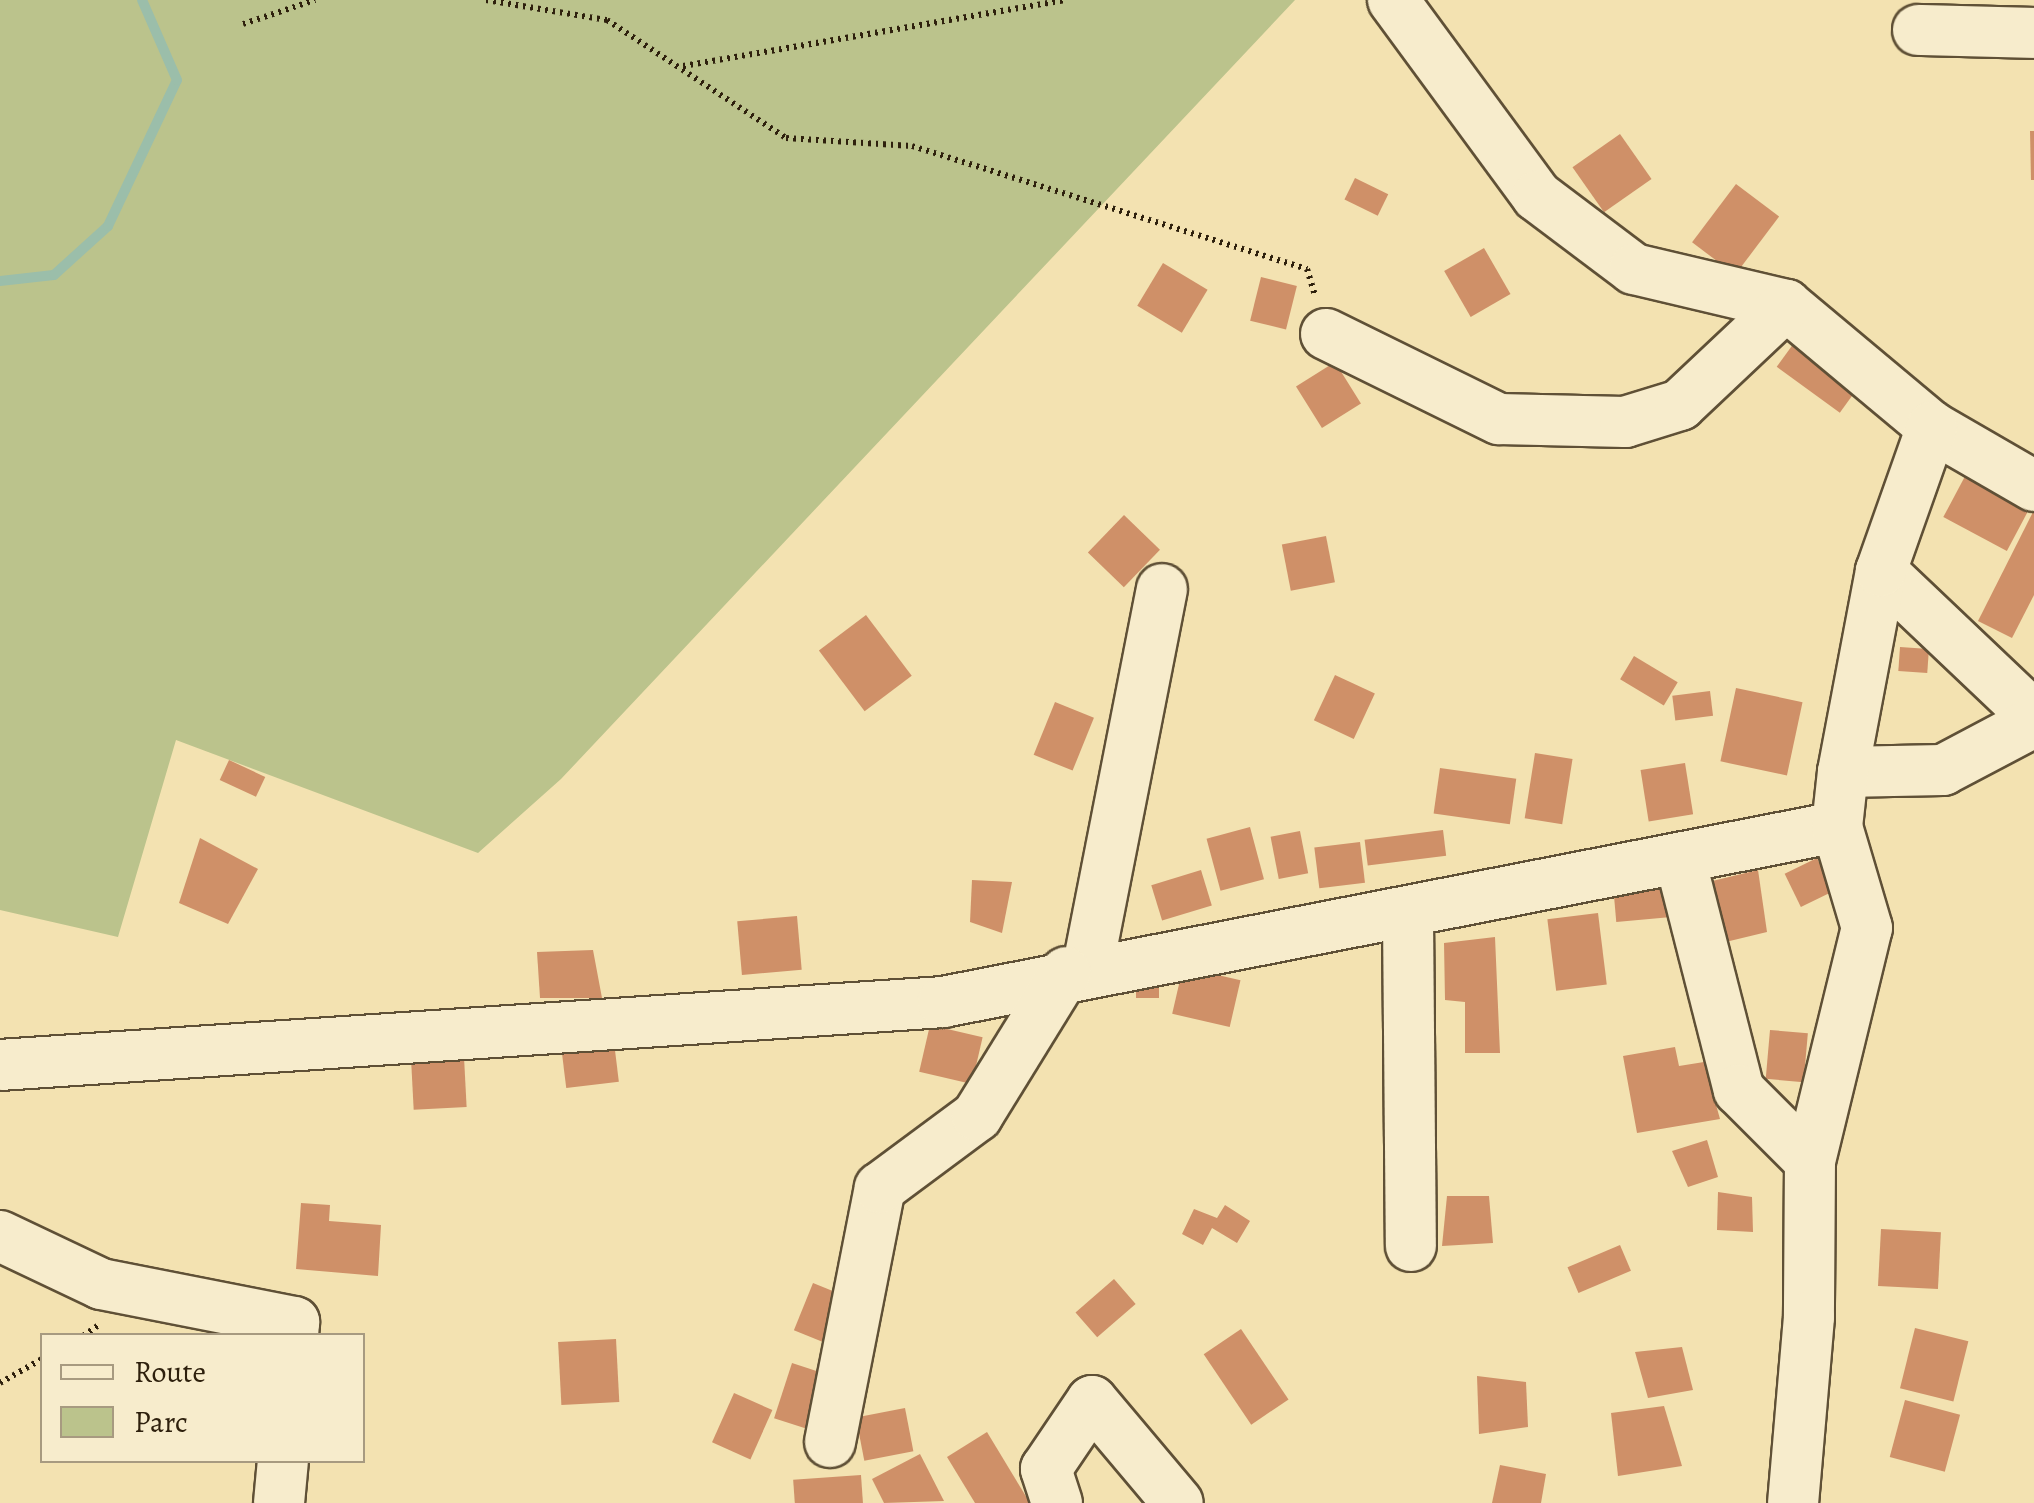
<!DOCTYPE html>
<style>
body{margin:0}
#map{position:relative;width:2034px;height:1503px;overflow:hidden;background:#f3e2b1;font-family:Alegreya,serif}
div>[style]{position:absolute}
.green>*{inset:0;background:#bbc38c}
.stream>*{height:10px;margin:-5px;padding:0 5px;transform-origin:5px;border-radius:5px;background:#9bbeaa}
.building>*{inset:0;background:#cf9068;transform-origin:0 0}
.path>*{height:6px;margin-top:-3px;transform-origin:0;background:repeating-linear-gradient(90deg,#2e200d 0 2.5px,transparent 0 7.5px)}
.roads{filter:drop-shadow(2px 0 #5f5036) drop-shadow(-2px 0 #5f5036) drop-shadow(0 2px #5f5036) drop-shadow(0 -2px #5f5036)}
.minor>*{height:50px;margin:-25px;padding:0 25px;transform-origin:25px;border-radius:25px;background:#f7eccc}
span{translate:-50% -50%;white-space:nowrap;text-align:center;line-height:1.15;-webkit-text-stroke:8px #f7eccc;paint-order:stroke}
.legend{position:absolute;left:40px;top:1333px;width:325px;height:130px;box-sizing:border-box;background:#f7eccc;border:2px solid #a79a80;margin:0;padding:12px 18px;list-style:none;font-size:30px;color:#2e200d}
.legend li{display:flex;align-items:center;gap:20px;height:50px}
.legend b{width:50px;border:2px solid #a79a80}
</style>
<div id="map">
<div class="green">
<i style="clip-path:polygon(0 0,1295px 0,561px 779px,478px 853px,176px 740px,118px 937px,0 910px)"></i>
</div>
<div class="stream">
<i style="left:0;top:281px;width:54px;rotate:-6.3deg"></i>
<i style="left:54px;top:275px;width:73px;rotate:-42.2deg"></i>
<i style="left:108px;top:226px;width:161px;rotate:-64.7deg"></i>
<i style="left:177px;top:80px;width:87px;rotate:-113.6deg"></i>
</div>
<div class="building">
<i style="clip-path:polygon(2030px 131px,2034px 131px,2034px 180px,2031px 180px)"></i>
<i style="left:1620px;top:134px;width:55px;height:58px;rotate:55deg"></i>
<i style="left:1355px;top:178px;width:37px;height:24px;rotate:26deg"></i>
<i style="left:1736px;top:184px;width:54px;height:73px;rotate:37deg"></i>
<i style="left:1484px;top:248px;width:53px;height:46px;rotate:60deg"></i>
<i style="left:1163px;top:263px;width:52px;height:50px;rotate:31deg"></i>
<i style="left:1261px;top:277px;width:37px;height:45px;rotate:14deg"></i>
<i style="left:1802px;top:332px;width:78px;height:43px;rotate:36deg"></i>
<i style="left:1335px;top:362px;width:49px;height:46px;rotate:58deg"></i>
<i style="left:1971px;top:465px;width:72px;height:59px;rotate:28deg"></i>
<i style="clip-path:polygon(2034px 510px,2034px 595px,2012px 638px,1978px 621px)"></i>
<i style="left:1124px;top:515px;width:50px;height:52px;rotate:44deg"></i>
<i style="left:1326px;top:536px;width:47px;height:45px;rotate:79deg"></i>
<i style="left:866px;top:615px;width:76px;height:59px;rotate:53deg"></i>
<i style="left:1900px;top:647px;width:29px;height:24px;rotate:4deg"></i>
<i style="left:1634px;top:656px;width:51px;height:27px;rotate:31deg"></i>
<i style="left:1335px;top:675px;width:44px;height:50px;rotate:25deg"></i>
<i style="left:1736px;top:688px;width:68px;height:75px;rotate:12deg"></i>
<i style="left:1710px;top:691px;width:25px;height:38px;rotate:83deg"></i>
<i style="left:1055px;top:702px;width:42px;height:57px;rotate:22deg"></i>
<i style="left:1535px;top:753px;width:38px;height:66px;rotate:9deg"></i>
<i style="left:229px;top:760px;width:40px;height:22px;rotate:25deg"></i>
<i style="left:1685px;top:763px;width:52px;height:45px;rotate:81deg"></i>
<i style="left:1440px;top:768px;width:77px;height:46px;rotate:8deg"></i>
<i style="left:1250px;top:827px;width:54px;height:45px;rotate:75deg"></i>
<i style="left:1443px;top:830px;width:26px;height:79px;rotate:83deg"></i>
<i style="left:1300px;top:831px;width:43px;height:30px;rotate:79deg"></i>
<i style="clip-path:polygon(200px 838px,258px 869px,228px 924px,179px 903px)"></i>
<i style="left:1360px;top:842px;width:41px;height:46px;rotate:83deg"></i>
<i style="left:1817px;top:858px;width:37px;height:36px;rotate:64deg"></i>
<i style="left:1201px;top:870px;width:37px;height:52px;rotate:73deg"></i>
<i style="clip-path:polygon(1758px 870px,1767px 932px,1709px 946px,1700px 884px)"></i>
<i style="clip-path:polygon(972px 880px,1012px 882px,1002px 933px,970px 922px)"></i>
<i style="left:1671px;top:882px;width:35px;height:58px;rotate:85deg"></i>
<i style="left:1598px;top:913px;width:72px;height:51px;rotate:83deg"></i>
<i style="left:797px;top:916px;width:54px;height:60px;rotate:85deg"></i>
<i style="clip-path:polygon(1495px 937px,1500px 1053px,1465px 1053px,1465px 1002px,1445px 1000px,1444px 943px)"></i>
<i style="clip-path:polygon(593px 950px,602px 998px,540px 998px,537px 952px)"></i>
<i style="left:1183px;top:967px;width:59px;height:48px;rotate:13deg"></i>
<i style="left:1136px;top:968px;width:23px;height:30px"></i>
<i style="left:930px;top:1025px;width:54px;height:48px;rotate:13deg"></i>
<i style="left:1770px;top:1030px;width:38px;height:49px;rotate:5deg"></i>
<i style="left:613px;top:1034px;width:48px;height:53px;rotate:83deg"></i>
<i style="clip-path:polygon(1675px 1047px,1679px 1066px,1704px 1062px,1720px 1119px,1637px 1133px,1623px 1056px)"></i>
<i style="left:464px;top:1057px;width:50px;height:53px;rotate:87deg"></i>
<i style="clip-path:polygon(1707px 1140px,1718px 1177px,1688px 1187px,1672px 1151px)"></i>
<i style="clip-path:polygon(1718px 1192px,1752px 1197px,1753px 1232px,1717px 1230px)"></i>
<i style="clip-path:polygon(1447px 1196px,1489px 1196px,1493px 1243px,1442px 1246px)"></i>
<i style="clip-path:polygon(301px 1203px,330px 1205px,329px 1221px,381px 1225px,378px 1276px,296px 1269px)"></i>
<i style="clip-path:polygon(1225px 1205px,1250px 1221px,1237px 1243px,1212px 1228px,1203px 1245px,1182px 1234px,1194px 1209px,1217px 1218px)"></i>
<i style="left:1881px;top:1229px;width:60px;height:57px;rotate:3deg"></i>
<i style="left:1620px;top:1245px;width:28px;height:57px;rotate:67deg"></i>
<i style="left:1114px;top:1279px;width:33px;height:51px;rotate:49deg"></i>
<i style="left:813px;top:1283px;width:40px;height:51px;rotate:22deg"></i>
<i style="left:1915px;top:1328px;width:55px;height:62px;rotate:14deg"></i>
<i style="left:1241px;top:1329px;width:85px;height:45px;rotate:56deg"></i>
<i style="left:616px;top:1339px;width:63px;height:58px;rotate:87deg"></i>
<i style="clip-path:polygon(1682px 1347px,1693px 1390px,1648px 1398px,1635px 1352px)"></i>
<i style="left:792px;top:1363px;width:45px;height:58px;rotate:18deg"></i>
<i style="clip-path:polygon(1477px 1376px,1526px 1382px,1528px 1427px,1479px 1434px)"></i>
<i style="left:734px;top:1393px;width:42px;height:54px;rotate:24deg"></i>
<i style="left:1905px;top:1400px;width:57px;height:59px;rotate:15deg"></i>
<i style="clip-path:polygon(1664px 1406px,1682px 1466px,1618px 1476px,1611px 1413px)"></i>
<i style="left:905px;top:1408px;width:44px;height:50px;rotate:79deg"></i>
<i style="clip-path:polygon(987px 1432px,1030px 1503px,975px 1503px,947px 1457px)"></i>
<i style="clip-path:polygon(920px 1454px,944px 1501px,884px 1503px,872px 1479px)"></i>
<i style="clip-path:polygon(1500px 1465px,1546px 1474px,1541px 1503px,1492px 1503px)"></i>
<i style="left:861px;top:1475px;width:28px;height:68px;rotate:86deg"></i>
</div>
<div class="path">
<i style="left:486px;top:0;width:123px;rotate:9.4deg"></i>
<i style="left:607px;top:20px;width:214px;rotate:33.4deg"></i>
<i style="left:786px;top:138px;width:126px;rotate:3.6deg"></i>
<i style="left:912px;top:146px;width:414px;rotate:17.3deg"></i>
<i style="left:1307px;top:269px;width:27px;rotate:73deg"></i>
<i style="left:243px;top:24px;width:76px;rotate:-18.4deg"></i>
<i style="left:683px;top:66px;width:388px;rotate:-9.8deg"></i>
<i style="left:83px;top:1336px;width:19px;rotate:-35deg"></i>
<i style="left:0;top:1383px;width:48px;rotate:-29.7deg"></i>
</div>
<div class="roads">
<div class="minor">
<i style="left:1393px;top:0;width:243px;rotate:53.7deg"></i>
<i style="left:1537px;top:196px;width:121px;rotate:37deg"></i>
<i style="left:1634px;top:269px;width:156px;rotate:13.3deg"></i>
<i style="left:1786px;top:305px;width:190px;rotate:39.9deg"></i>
<i style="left:1932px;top:427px;width:118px;rotate:30deg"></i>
<i style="left:1918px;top:30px;width:116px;rotate:1.5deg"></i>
<i style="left:1326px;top:334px;width:193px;rotate:26.2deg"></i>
<i style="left:1499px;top:419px;width:126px;rotate:1.4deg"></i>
<i style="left:1625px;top:422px;width:58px;rotate:-17.2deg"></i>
<i style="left:1680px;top:405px;width:146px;rotate:-43.3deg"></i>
<i style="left:1881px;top:571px;width:211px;rotate:43.5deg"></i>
<i style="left:1843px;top:772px;width:100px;rotate:-1.1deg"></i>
<i style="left:1943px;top:770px;width:103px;rotate:-27.8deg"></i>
<i style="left:1681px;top:863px;width:234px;rotate:75.7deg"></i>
<i style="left:1739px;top:1090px;width:100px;rotate:45deg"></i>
<i style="left:1810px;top:1161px;width:156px;rotate:90.4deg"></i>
<i style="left:1809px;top:1317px;width:187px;rotate:94.9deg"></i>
<i style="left:1408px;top:917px;width:329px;rotate:89.5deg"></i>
<i style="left:1088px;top:966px;width:384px;rotate:-78.9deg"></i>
<i style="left:0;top:1065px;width:945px;rotate:-3.82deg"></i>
<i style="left:943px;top:1002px;width:911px;rotate:-11.08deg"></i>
<i style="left:1810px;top:1161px;width:240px;rotate:-76.3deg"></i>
<i style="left:1867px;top:928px;width:105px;rotate:-106.5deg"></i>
<i style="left:1837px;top:827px;width:55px;rotate:-83.8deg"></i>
<i style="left:1843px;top:772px;width:205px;rotate:-79.3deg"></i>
<i style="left:1881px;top:571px;width:153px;rotate:-70.5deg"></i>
<i style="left:0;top:1236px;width:112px;rotate:25.4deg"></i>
<i style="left:101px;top:1284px;width:197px;rotate:11.1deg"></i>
<i style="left:294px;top:1322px;width:14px;rotate:94deg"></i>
<i style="left:830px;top:1442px;width:259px;rotate:-78.9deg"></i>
<i style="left:880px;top:1188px;width:121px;rotate:-36.6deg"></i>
<i style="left:977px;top:1116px;width:169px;rotate:-58.3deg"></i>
<i style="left:279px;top:1503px;width:43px;rotate:-84.7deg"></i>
<i style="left:1057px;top:1503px;width:36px;rotate:-108deg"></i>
<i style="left:1046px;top:1469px;width:82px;rotate:-55.9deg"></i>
<i style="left:1092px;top:1401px;width:133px;rotate:49.9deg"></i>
</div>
</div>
<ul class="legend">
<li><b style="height:12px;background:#f7eccc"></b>Route</li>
<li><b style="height:28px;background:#bbc38c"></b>Parc</li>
</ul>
</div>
